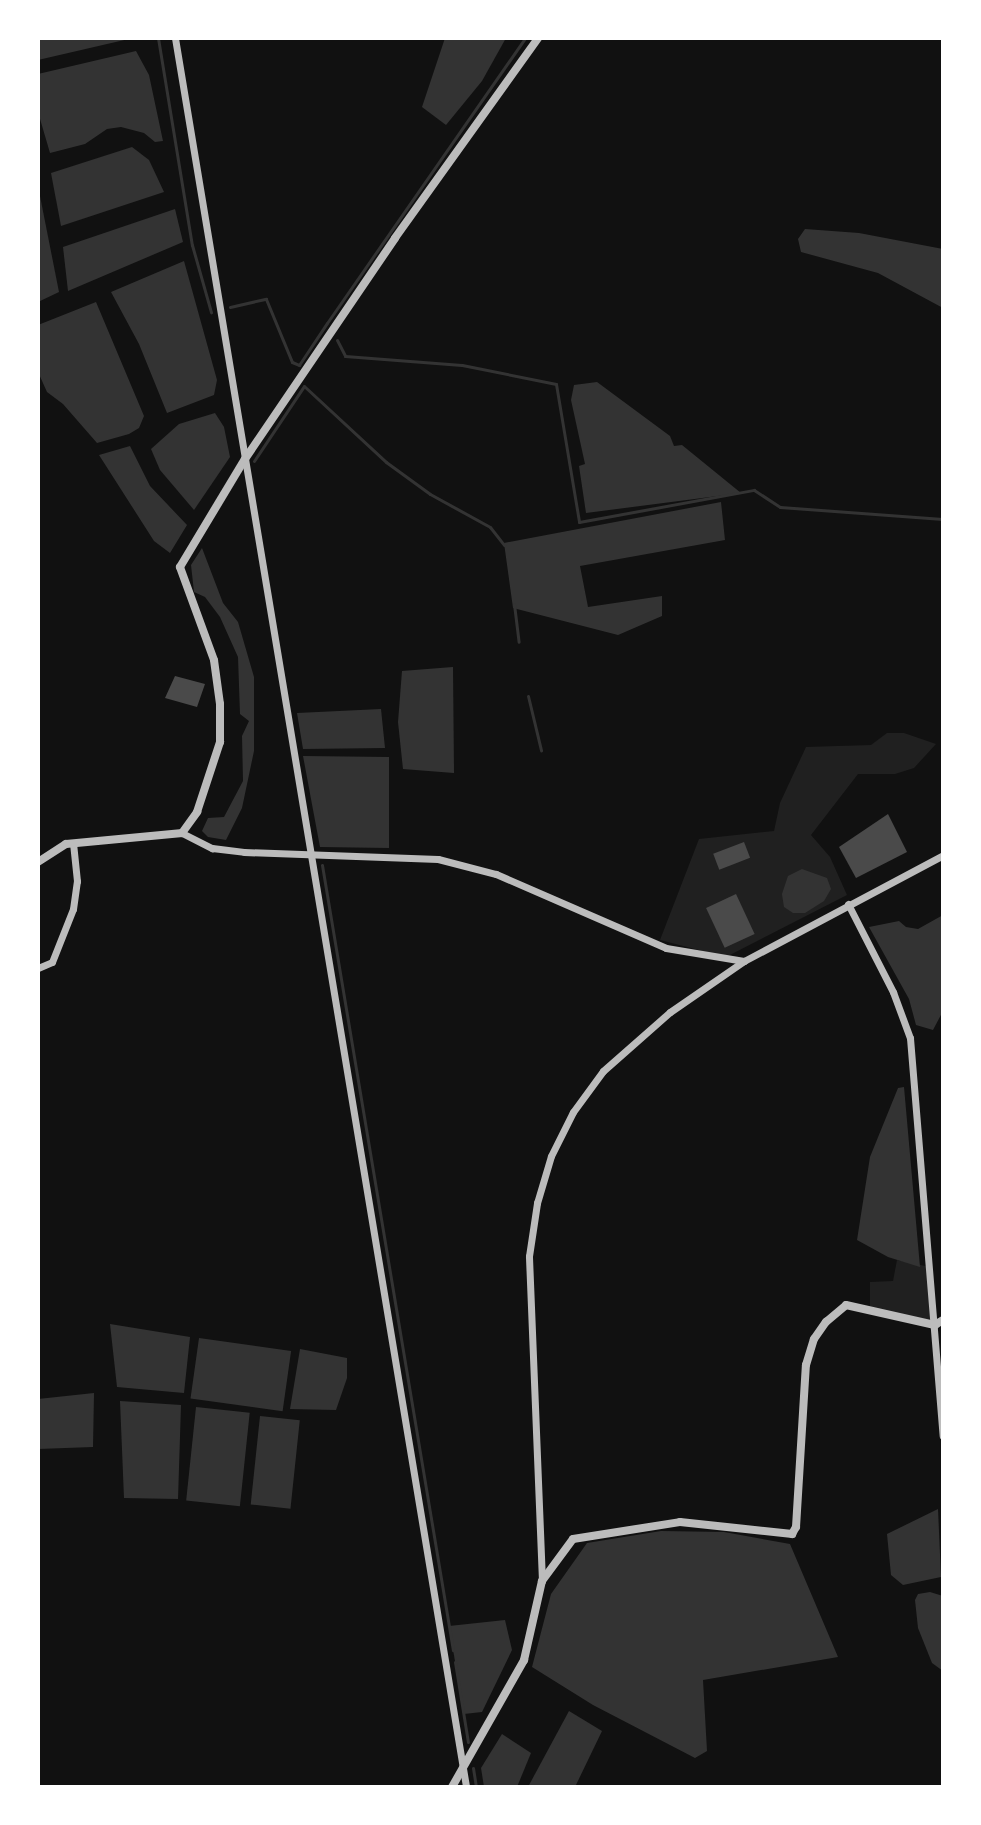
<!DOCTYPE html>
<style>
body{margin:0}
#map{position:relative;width:981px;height:1825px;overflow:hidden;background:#111;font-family:Jost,sans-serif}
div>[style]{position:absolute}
.green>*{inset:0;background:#202020}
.water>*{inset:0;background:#333;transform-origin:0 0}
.stream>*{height:3px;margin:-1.5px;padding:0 1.5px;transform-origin:1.5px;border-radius:1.5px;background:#333}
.building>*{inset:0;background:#4a4a4a;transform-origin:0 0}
.minor>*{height:7px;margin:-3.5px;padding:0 3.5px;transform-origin:3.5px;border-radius:3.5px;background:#bcbcbc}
.tertiary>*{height:8px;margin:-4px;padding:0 4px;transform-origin:4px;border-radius:4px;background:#bcbcbc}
span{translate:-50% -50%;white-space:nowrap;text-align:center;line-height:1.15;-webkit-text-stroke:6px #fff;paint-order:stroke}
.frame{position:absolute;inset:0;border:40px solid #fff;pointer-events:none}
</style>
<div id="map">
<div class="green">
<i style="clip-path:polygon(887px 733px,904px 733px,936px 744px,914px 768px,895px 774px,858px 774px,811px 835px,830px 857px,847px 895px,726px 957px,660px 940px,699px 839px,774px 831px,780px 803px,806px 747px,871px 745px)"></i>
<i style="clip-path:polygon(897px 1260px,930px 1267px,935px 1325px,870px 1308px,870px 1282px,893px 1281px)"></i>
</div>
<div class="water">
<i style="clip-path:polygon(38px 38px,133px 38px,38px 60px)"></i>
<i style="clip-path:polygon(445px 38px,506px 38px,482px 81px,446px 125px,422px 107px)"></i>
<i style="clip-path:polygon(136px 51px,149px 75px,163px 141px,155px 142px,144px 133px,121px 127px,107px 129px,85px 144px,50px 153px,38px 112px,38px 74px)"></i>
<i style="clip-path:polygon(132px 147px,149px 160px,164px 192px,61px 226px,51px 173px)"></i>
<i style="clip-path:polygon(38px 186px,59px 292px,38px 302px)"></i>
<i style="clip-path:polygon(175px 209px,183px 242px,68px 291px,63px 247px)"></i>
<i style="clip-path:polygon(805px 229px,859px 233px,943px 249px,943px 308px,878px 273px,801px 252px,798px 239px)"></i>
<i style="clip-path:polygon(184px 261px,217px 380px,214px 395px,167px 413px,139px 344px,111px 292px)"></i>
<i style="clip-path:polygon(96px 302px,144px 416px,139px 428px,129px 434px,97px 443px,63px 404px,47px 392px,38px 372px,38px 325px)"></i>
<i style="clip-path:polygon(597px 382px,670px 436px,674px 446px,682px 445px,741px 493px,586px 513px,579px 466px,585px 464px,571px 400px,574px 385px)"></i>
<i style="clip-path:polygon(215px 413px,224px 427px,230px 457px,194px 510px,160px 470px,151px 449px,179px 424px)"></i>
<i style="clip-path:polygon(130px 446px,150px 486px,187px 525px,170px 553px,154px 541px,99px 455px)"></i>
<i style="clip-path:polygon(721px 502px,725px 540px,580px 566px,588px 607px,662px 596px,662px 616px,618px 635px,513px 608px,504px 543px)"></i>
<i style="clip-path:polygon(202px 548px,223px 603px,238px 622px,254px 677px,254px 751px,242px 808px,226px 840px,208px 837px,202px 831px,208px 818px,224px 817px,243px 781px,242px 736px,249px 721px,240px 714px,238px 657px,220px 617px,205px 597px,194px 592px,191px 565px)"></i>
<i style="clip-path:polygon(453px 667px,454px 773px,403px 769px,398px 722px,402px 671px)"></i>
<i style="clip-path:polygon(381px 709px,385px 748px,303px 749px,297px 713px)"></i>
<i style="clip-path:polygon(303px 756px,389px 757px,389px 848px,320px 847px)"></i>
<i style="clip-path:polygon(802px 869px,827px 878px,831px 889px,824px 901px,805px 913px,793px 913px,784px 907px,782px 894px,788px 876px)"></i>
<i style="clip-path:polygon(943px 915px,943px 1011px,933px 1030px,916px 1025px,909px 999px,869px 927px,899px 921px,906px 927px,918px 929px)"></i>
<i style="clip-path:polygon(904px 1087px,920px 1267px,888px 1257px,857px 1240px,870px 1157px,898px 1088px)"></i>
<i style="clip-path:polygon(110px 1324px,190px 1337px,184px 1393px,117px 1387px)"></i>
<i style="left:199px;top:1338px;width:93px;height:61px;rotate:8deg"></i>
<i style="clip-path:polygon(300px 1349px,347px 1358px,347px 1378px,336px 1410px,290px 1409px)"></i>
<i style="clip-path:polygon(94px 1393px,93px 1447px,38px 1449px,38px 1399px)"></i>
<i style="clip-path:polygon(120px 1401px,181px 1405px,178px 1499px,124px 1498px)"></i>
<i style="left:196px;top:1407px;width:54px;height:94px;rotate:6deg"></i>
<i style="left:260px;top:1416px;width:40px;height:89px;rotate:6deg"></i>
<i style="clip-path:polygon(938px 1509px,941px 1577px,903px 1585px,891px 1575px,887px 1534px)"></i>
<i style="clip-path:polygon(661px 1531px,724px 1532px,790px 1544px,838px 1657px,703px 1680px,707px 1751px,695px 1758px,593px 1705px,532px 1667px,551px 1594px,587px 1543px)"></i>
<i style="clip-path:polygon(930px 1592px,943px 1596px,943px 1671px,932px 1663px,918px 1628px,915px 1600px,918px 1594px)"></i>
<i style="clip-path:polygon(505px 1620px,512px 1650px,482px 1712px,464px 1714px,449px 1626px)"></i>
<i style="clip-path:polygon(569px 1711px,602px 1731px,575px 1787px,528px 1787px)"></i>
<i style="clip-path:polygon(502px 1734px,531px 1753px,517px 1787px,484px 1787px,481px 1768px)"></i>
</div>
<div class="stream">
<i style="left:158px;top:38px;width:210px;rotate:80.7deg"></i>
<i style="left:192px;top:245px;width:70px;rotate:74.2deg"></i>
<i style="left:230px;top:307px;width:37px;rotate:-13deg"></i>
<i style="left:266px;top:299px;width:68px;rotate:67.6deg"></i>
<i style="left:292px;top:362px;width:8px;rotate:23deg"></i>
<i style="left:299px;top:365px;width:50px;rotate:-56.3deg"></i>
<i style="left:327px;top:323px;width:347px;rotate:-55.2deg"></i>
<i style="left:337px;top:340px;width:18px;rotate:63deg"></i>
<i style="left:345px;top:356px;width:117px;rotate:4.4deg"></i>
<i style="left:462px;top:365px;width:96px;rotate:11.4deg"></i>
<i style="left:556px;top:384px;width:140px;rotate:80.5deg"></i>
<i style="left:579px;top:522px;width:178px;rotate:-10.4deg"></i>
<i style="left:754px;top:490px;width:31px;rotate:33deg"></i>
<i style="left:780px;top:507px;width:163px;rotate:4.2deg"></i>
<i style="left:254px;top:461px;width:90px;rotate:-56.3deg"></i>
<i style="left:304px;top:386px;width:112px;rotate:42.8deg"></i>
<i style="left:386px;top:462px;width:54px;rotate:36deg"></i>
<i style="left:430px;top:494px;width:68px;rotate:28.8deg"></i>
<i style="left:490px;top:527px;width:23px;rotate:52deg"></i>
<i style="left:514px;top:604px;width:38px;rotate:83deg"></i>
<i style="left:528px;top:696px;width:56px;rotate:76.5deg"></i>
<i style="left:322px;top:865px;width:796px;rotate:80.53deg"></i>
<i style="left:455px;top:1662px;width:81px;rotate:80.8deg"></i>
<i style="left:473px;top:1768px;width:19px;rotate:81deg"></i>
</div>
<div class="building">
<i style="clip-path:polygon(175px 676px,205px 684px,197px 707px,165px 698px)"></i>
<i style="clip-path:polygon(888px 814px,907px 852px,856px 878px,839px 847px)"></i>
<i style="left:744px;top:842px;width:17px;height:33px;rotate:69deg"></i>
<i style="left:736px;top:894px;width:44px;height:33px;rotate:65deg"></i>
</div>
<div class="minor">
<i style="left:175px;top:38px;width:1773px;rotate:80.55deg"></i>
<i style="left:182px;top:833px;width:34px;rotate:27deg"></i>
<i style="left:212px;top:848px;width:32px;rotate:7deg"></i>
<i style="left:244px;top:852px;width:194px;rotate:2.1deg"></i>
<i style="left:438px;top:859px;width:60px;rotate:14.5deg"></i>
<i style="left:496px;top:874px;width:185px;rotate:23.5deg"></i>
<i style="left:666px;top:948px;width:79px;rotate:9.5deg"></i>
<i style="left:848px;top:904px;width:99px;rotate:62.9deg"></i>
<i style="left:893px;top:992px;width:49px;rotate:69.7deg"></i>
<i style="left:910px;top:1038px;width:399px;rotate:85.3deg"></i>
<i style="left:38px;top:968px;width:15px;rotate:-23deg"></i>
<i style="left:52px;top:962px;width:57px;rotate:-68.4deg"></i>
<i style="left:73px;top:909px;width:28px;rotate:-82deg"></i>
<i style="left:77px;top:881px;width:37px;rotate:-96deg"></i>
<i style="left:542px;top:1581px;width:325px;rotate:-92.3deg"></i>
<i style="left:529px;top:1256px;width:54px;rotate:-81.4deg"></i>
<i style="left:537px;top:1203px;width:49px;rotate:-73.4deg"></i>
<i style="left:551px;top:1156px;width:49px;rotate:-63.4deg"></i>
<i style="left:573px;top:1112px;width:51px;rotate:-53.8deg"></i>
<i style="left:603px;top:1071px;width:89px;rotate:-41.4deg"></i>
<i style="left:670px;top:1012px;width:90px;rotate:-34.6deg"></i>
<i style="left:744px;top:961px;width:225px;rotate:-28deg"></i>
</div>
<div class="tertiary">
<i style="left:38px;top:862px;width:33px;rotate:-33deg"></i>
<i style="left:66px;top:844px;width:117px;rotate:-5.4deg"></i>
<i style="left:182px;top:833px;width:26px;rotate:-54deg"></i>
<i style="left:197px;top:812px;width:74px;rotate:-71.8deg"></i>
<i style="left:220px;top:742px;width:38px;rotate:-90deg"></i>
<i style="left:220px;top:704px;width:44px;rotate:-97.8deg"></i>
<i style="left:214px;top:660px;width:99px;rotate:-110.1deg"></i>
<i style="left:180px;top:567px;width:126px;rotate:-59deg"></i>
<i style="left:245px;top:459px;width:267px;rotate:-55.8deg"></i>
<i style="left:395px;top:238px;width:246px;rotate:-54.4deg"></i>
<i style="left:452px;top:1787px;width:146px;rotate:-60.4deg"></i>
<i style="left:524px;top:1660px;width:81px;rotate:-77.2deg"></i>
<i style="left:542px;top:1581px;width:52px;rotate:-53.6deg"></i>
<i style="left:573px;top:1539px;width:108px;rotate:-9deg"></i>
<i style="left:680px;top:1522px;width:113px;rotate:6.1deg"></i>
<i style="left:792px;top:1534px;width:8px;rotate:-60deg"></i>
<i style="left:796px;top:1527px;width:162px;rotate:-86.5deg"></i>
<i style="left:806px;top:1365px;width:27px;rotate:-73deg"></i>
<i style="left:814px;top:1339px;width:21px;rotate:-55deg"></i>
<i style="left:826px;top:1322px;width:26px;rotate:-40deg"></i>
<i style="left:846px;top:1305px;width:91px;rotate:12.7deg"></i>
<i style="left:935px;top:1325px;width:9px;rotate:-32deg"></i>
</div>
<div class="frame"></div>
</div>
